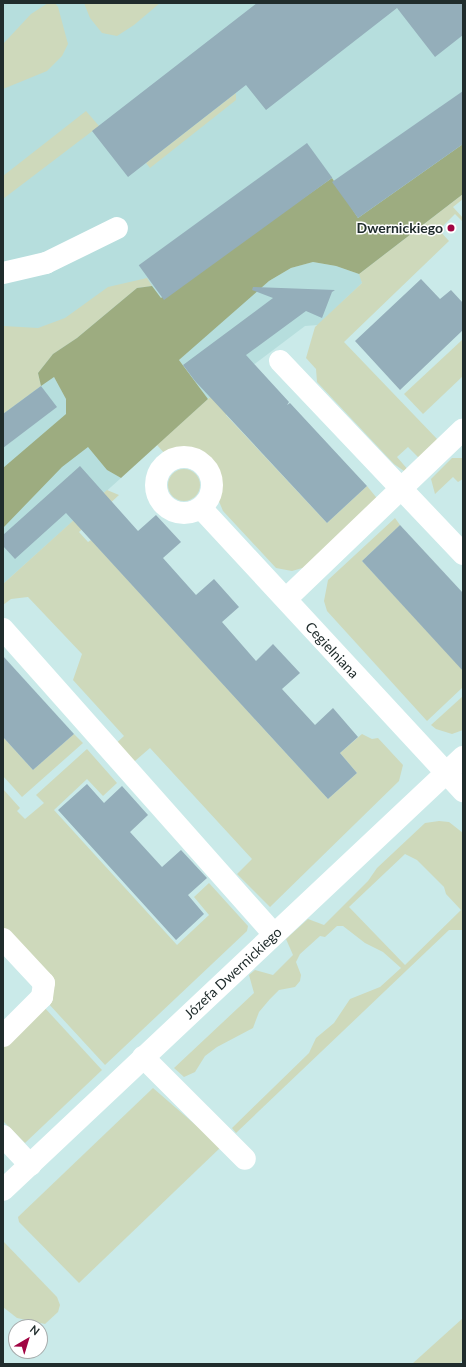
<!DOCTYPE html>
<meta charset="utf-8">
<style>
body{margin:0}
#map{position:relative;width:466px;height:1367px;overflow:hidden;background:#caeae9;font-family:Lato,sans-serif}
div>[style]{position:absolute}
.built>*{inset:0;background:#b6dedd}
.green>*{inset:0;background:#ced9bb}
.round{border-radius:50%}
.forest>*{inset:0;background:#9dac80}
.building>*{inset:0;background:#94aeba;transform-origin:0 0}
.minor>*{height:22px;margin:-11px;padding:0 11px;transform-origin:11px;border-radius:11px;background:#fff}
.minor>.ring{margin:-11px;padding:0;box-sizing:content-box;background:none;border:22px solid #fff;border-radius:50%}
.dots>*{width:11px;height:11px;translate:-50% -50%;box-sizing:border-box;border:2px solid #fff;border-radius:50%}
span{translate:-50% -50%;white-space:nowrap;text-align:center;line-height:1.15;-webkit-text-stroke:3px #fff;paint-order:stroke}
.poi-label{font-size:14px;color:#202c2c;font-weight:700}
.right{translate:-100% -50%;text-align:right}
.street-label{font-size:14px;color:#202c2c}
.frame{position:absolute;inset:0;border:4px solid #202c2c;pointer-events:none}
.north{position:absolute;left:8px;top:1319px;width:40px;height:40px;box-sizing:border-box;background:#fff;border:1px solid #a6abab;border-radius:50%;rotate:38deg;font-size:11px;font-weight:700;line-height:16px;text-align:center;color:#202c2c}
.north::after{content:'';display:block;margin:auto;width:14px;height:18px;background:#a10543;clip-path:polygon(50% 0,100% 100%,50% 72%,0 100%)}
</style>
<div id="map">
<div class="built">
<i style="clip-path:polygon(3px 3px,463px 3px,463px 194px,360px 274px,362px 283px,318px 325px,305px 326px,208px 399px,179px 360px,230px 313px,269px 281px,291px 268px,313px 262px,336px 266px,359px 274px,309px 207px,54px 377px,107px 470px,121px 478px,3px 584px)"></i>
</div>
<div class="green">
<i style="clip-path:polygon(48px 3px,55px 3px,58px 7px,68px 44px,62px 56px,47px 71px,3px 89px,3px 44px,31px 14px)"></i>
<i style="clip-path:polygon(84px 3px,160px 3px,134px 25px,117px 36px,102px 33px,90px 18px)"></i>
<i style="clip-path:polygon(236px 93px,236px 100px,150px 168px,146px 163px)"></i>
<i style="clip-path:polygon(86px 111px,99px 126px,3px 199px,3px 176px)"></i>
<i style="clip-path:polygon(463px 194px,463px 199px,453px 207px,463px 218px,463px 222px,455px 214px,439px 230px,449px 241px,344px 342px,438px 440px,422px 461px,408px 447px,397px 457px,409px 471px,404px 471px,394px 464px,317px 382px,316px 369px,306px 358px,315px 327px,362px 283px,359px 274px)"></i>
<i style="clip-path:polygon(147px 278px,152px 286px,137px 288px,77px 338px,53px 354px,38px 373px,41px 386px,3px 414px,3px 326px,38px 328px,65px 318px,108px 287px)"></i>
<i style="clip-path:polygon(462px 340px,463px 376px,423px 414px,404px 394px)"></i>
<i style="clip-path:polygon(245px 371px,226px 415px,327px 523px,367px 486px,380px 502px,309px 566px,292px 571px,276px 568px,223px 511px,218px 499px,215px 469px,208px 459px,197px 452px,184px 449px,165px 454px,157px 445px,208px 399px)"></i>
<i style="clip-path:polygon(452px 458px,463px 458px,463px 479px,458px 482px,453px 477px,435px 494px,431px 479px)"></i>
<i class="round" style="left:168px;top:469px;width:32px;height:32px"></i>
<i style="clip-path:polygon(107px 490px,119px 495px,79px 532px,88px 542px,91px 540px,328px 799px,357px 773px,340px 753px,362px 734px,372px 739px,378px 738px,403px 765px,399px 781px,270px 907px,237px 874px,252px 859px,150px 748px,128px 767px,111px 748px,124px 736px,73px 680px,82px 654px,28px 597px,11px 599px,3px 605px,3px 584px)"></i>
<i style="clip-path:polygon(395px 518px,400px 525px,362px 561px,463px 670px,463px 687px,427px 721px,327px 611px,324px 601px,328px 580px)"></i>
<i style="clip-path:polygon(463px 696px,463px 730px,452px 734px,436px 729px,431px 725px)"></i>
<i style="clip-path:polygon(74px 734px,83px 743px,22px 797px,3px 776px,3px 737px,33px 770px)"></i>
<i style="clip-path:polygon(87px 749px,117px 783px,103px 796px,87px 779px,54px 810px,177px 945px,209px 915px,194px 897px,209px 883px,248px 926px,247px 931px,105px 1065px,47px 1002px,3px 929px,3px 789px,20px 808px,17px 811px,25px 819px,44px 803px,36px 795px)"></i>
<i style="clip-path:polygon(evenodd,439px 821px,449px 822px,463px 833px,463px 930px,449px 930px,236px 1133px,232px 1128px,309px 1053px,316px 1038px,334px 1023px,350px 999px,380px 987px,401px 968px,383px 952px,365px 943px,343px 926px,337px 926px,325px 937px,320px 936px,300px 954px,296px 962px,301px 975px,300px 981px,295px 987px,279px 990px,270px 999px,259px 1012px,253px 1028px,217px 1047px,205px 1056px,195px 1072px,184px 1077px,174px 1068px,254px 993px,249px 975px,255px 970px,273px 975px,293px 955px,286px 939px,308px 919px,324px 925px,368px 881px,377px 868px,425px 823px,439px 821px,405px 854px,417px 860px,444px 887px,446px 894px,461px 910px,405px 965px,349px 907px,405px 854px)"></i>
<i style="clip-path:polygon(44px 1007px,102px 1070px,25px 1143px,3px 1121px,3px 1045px)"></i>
<i style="clip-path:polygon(153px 1088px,221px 1147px,79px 1283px,19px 1222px,18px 1217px)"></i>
<i style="clip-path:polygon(3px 1241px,57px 1297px,60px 1305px,58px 1312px,45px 1324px,17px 1318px,3px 1307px)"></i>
<i style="clip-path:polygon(463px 1318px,463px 1360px,459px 1364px,412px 1364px)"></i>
</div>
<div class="forest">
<i style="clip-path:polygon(463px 144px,463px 194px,359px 274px,336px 266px,313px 262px,291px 268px,269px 281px,179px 360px,208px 399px,121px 478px,107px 470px,88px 447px,62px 467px,3px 528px,3px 468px,66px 414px,66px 399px,54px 377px,41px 386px,38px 373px,53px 354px,77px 338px,137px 288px,152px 286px,161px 298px,332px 178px,358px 218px)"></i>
</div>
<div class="building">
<i style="clip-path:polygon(257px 3px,463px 3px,463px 35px,435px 57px,397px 8px,266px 110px,246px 85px,128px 177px,92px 131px)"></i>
<i style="clip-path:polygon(463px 91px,463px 144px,358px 218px,332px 182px)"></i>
<i style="left:307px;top:143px;width:43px;height:208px;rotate:54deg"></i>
<i style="clip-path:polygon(421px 279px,440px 299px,451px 290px,463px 303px,463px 330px,400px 390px,355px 341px)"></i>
<i style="clip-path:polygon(253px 287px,335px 290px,332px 292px,322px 318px,306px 311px,246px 355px,289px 402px,287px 405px,290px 403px,367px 486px,327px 523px,195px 381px,183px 365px,273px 298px,252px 290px)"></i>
<i style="clip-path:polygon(41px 386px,57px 407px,3px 448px,3px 414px)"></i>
<i style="clip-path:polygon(80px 466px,138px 531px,156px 515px,181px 542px,163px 558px,196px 595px,214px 579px,239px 607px,222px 622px,256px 661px,273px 644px,300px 673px,282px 689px,315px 725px,333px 708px,358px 737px,340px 753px,357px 773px,328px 799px,66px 513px,15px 559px,3px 546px,3px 535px)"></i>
<i style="clip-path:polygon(400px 525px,463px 593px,463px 671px,362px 561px)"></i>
<i style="clip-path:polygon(3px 656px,74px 734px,33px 770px,3px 737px)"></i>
<i style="clip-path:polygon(87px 784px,104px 803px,122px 786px,148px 815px,130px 832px,162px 867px,181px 850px,207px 878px,188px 895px,204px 914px,176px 940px,58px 810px)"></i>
</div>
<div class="minor">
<i style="left:3px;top:273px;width:44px;rotate:-13.1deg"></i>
<i style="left:46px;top:263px;width:79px;rotate:-26.2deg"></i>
<i style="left:280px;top:361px;width:266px;rotate:46.5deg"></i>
<i class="ring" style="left:156px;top:457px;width:34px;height:34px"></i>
<i style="left:201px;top:508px;width:386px;rotate:47.2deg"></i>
<i style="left:286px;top:599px;width:245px;rotate:-43.8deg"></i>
<i style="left:3px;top:629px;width:408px;rotate:48.4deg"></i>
<i style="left:3px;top:939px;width:60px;rotate:47deg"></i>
<i style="left:44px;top:983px;width:14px;rotate:98deg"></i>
<i style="left:42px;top:997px;width:55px;rotate:135deg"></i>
<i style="left:143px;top:1057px;width:144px;rotate:45deg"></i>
<i style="left:3px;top:1136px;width:40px;rotate:47deg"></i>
<i style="left:3px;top:1190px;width:632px;rotate:-43.27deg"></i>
</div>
<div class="dots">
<i style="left:451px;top:228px;background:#a10543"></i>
</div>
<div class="poi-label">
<span class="right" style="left:443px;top:228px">Dwernickiego</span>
</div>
<div class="street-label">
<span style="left:332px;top:650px;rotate:47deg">Cegielniana</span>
<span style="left:233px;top:973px;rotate:-43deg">Józefa Dwernickiego</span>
</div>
<div class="frame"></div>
<div class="north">N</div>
</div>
